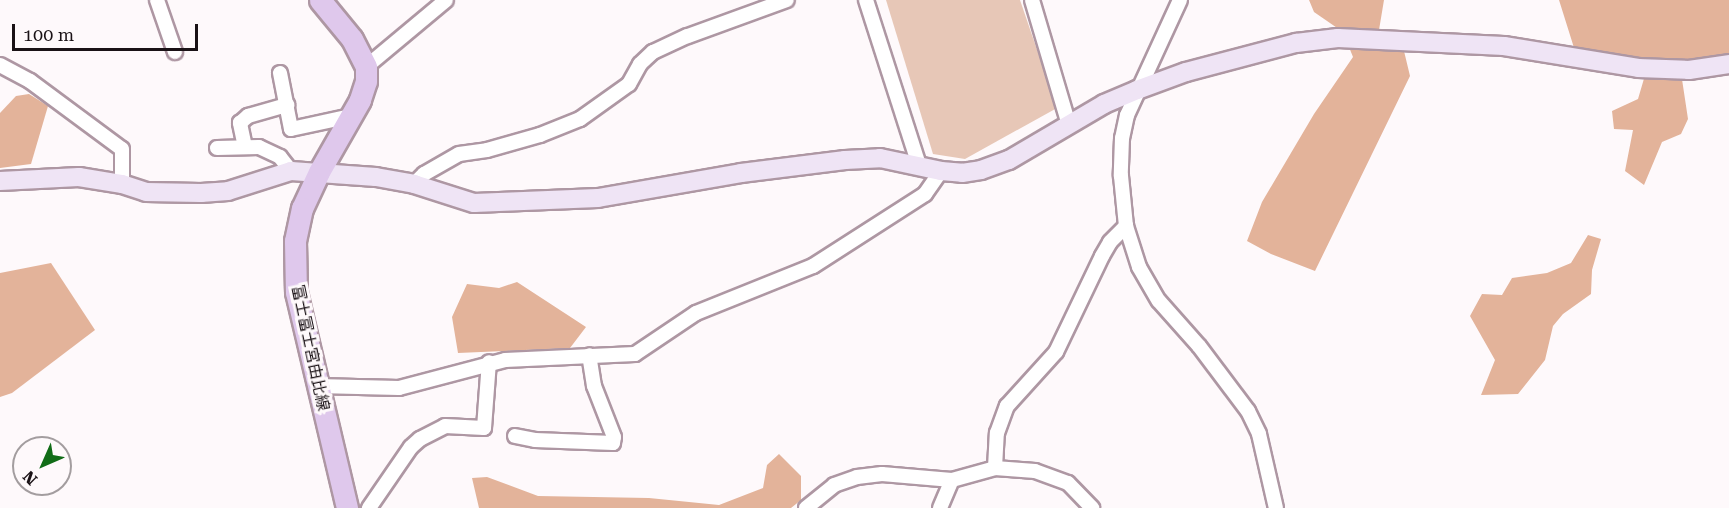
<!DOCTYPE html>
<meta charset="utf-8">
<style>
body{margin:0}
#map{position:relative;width:1729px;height:508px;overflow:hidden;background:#fef9fb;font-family:"Roboto Serif","Noto Sans JP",serif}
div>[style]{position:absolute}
.green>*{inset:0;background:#e7c7b7}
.forest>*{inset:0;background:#e3b39a}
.roads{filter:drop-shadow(2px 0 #ae97a3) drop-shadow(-2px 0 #ae97a3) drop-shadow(0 2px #ae97a3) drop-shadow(0 -2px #ae97a3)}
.street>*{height:14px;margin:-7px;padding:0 7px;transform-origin:7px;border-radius:7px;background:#fff}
.secondary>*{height:18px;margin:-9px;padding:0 9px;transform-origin:9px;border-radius:9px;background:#efe4f5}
.primary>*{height:21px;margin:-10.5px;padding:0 10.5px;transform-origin:10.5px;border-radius:10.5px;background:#dfc8ec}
span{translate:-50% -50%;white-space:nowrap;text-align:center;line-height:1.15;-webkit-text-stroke:6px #fef9fb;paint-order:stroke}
.street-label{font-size:16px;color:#1a1216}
.north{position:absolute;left:12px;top:436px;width:60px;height:60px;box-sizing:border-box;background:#fef9fb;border:2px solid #a39d9f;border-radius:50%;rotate:225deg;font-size:16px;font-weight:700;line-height:24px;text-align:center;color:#1a1216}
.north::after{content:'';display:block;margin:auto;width:21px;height:27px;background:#116c17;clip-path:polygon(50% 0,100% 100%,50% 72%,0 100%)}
.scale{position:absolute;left:12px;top:24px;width:186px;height:27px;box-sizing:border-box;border:3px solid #1a1216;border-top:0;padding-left:8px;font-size:18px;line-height:21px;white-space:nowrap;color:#1a1216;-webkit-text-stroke:4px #fef9fb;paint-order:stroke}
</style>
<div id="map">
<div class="green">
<i style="clip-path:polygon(886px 0,1020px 0,1057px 108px,965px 159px,933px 154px)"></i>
</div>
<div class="forest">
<i style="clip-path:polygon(1309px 0,1384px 0,1379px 30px,1404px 51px,1410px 76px,1315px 271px,1271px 254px,1247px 241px,1262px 202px,1314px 114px,1353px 57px,1343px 32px,1314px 12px)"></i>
<i style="clip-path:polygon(1559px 0,1729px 0,1729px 58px,1680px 66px,1688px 119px,1681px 134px,1662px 142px,1644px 185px,1625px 171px,1633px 130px,1614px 129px,1612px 111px,1638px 99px,1648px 65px,1575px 51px)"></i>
<i style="clip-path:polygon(29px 94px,48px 106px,31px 164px,0 168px,0 113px,16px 96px)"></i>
<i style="clip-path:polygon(1588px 235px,1601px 239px,1592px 270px,1591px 294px,1563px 314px,1553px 326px,1545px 360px,1518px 394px,1481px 395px,1495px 360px,1470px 316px,1482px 294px,1502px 295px,1512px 278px,1547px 273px,1571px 263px)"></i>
<i style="clip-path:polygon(51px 263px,95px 330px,12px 393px,0 397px,0 273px)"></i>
<i style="clip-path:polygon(517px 282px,586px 327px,570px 348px,458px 353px,452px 317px,467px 284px,499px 288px)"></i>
<i style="clip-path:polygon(779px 454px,801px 476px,801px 500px,791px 508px,479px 508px,472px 478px,487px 477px,538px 496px,649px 498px,719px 505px,763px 488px,767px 465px)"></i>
</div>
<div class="roads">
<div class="street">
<i style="left:157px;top:0;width:55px;rotate:70.9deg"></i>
<i style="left:866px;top:0;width:173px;rotate:72.2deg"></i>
<i style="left:1032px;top:0;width:130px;rotate:73.5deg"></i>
<i style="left:1180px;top:0;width:127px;rotate:114.7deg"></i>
<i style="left:1127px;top:115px;width:24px;rotate:102deg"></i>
<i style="left:1122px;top:138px;width:38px;rotate:92deg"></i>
<i style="left:1121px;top:176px;width:50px;rotate:84.3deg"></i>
<i style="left:1126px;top:226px;width:43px;rotate:72.4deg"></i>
<i style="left:1139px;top:267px;width:39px;rotate:60deg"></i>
<i style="left:1159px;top:301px;width:60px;rotate:48.4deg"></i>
<i style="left:1199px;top:346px;width:81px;rotate:53deg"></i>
<i style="left:1248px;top:411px;width:25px;rotate:64deg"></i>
<i style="left:1259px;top:434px;width:76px;rotate:77.1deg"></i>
<i style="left:0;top:65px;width:34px;rotate:28deg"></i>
<i style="left:30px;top:81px;width:114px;rotate:36.5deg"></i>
<i style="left:122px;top:149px;width:35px;rotate:90deg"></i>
<i style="left:366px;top:67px;width:104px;rotate:-39.9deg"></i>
<i style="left:280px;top:73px;width:57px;rotate:78.9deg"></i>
<i style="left:291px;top:129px;width:61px;rotate:-12.2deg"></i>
<i style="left:245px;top:147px;width:25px;rotate:-102deg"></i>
<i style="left:240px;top:123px;width:11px;rotate:-41deg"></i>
<i style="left:248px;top:116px;width:41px;rotate:-15.8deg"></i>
<i style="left:217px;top:148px;width:42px;rotate:-1.4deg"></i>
<i style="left:259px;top:147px;width:23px;rotate:25deg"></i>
<i style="left:280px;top:157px;width:18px;rotate:52deg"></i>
<i style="left:414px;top:184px;width:14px;rotate:-45deg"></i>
<i style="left:424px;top:174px;width:40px;rotate:-29.7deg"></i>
<i style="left:459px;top:154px;width:28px;rotate:-8deg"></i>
<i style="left:487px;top:150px;width:55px;rotate:-15.8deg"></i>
<i style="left:540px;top:135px;width:43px;rotate:-21.8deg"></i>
<i style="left:580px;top:119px;width:60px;rotate:-35.5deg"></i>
<i style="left:629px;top:84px;width:23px;rotate:-61deg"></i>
<i style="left:640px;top:64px;width:18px;rotate:-43deg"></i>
<i style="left:653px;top:52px;width:38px;rotate:-25deg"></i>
<i style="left:688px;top:36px;width:105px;rotate:-20deg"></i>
<i style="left:317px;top:386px;width:82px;rotate:1.4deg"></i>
<i style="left:399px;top:388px;width:110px;rotate:-14.8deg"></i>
<i style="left:505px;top:360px;width:130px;rotate:-2.6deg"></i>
<i style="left:635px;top:354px;width:73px;rotate:-33.9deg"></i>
<i style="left:696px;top:313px;width:126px;rotate:-21.9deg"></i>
<i style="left:813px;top:266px;width:133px;rotate:-32.7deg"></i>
<i style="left:925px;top:194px;width:28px;rotate:-55deg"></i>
<i style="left:515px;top:436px;width:20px;rotate:11deg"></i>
<i style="left:535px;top:440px;width:78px;rotate:2.2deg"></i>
<i style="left:613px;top:443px;width:6px;rotate:-81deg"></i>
<i style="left:614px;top:437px;width:55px;rotate:-111.4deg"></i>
<i style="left:594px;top:386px;width:31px;rotate:-99deg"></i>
<i style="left:995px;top:468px;width:35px;rotate:-87deg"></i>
<i style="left:997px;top:433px;width:29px;rotate:-70deg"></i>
<i style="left:1007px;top:406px;width:73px;rotate:-47.8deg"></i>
<i style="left:1056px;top:352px;width:106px;rotate:-64.4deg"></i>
<i style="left:1102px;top:256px;width:16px;rotate:-60deg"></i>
<i style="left:1110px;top:242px;width:23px;rotate:-45deg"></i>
<i style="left:369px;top:508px;width:74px;rotate:-55.5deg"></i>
<i style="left:411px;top:447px;width:12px;rotate:-42deg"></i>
<i style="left:420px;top:439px;width:28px;rotate:-27deg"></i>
<i style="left:445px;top:426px;width:39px;rotate:3deg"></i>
<i style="left:484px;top:428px;width:66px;rotate:-85.7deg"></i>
<i style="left:806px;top:508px;width:36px;rotate:-39deg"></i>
<i style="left:834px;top:485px;width:24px;rotate:-19deg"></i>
<i style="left:857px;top:477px;width:25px;rotate:-7deg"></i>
<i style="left:882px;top:474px;width:70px;rotate:4.9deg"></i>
<i style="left:952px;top:480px;width:45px;rotate:-15.6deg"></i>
<i style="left:995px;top:468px;width:40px;rotate:4.3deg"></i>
<i style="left:1035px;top:471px;width:35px;rotate:20deg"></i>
<i style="left:1068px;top:483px;width:35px;rotate:46deg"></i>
<i style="left:940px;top:508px;width:30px;rotate:-67deg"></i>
</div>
<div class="secondary">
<i style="left:0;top:181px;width:79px;rotate:-2.9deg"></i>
<i style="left:79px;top:177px;width:44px;rotate:9.2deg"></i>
<i style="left:122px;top:184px;width:25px;rotate:18deg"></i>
<i style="left:146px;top:192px;width:55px;rotate:1deg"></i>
<i style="left:201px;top:193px;width:27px;rotate:-4deg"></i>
<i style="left:228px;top:191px;width:66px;rotate:-17.6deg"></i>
<i style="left:291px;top:171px;width:85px;rotate:4deg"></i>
<i style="left:376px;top:177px;width:39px;rotate:10deg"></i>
<i style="left:414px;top:184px;width:63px;rotate:17.6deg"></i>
<i style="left:474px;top:203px;width:124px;rotate:-2.3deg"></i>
<i style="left:598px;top:198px;width:145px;rotate:-9.9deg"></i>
<i style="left:741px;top:173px;width:105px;rotate:-7.1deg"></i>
<i style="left:845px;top:160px;width:35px;rotate:-3deg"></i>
<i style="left:880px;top:158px;width:62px;rotate:12deg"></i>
<i style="left:941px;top:171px;width:21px;rotate:5deg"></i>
<i style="left:962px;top:173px;width:19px;rotate:-9deg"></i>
<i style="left:981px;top:170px;width:30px;rotate:-20deg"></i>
<i style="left:1009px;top:160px;width:110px;rotate:-30.5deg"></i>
<i style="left:1104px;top:104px;width:36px;rotate:-23deg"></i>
<i style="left:1137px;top:90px;width:52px;rotate:-20.2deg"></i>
<i style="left:1186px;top:72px;width:114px;rotate:-14.8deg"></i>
<i style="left:1296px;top:43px;width:42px;rotate:-6.8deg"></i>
<i style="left:1338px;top:38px;width:166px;rotate:2.8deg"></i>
<i style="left:1504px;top:46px;width:136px;rotate:9.3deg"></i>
<i style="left:1638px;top:68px;width:51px;rotate:2.2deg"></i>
<i style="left:1689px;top:70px;width:40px;rotate:-8.5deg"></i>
</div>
<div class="primary">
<i style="left:320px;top:0;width:50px;rotate:50.6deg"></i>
<i style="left:352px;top:39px;width:31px;rotate:63deg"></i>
<i style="left:366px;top:67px;width:14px;rotate:90deg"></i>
<i style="left:366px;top:81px;width:20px;rotate:108deg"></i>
<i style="left:360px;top:100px;width:83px;rotate:119.7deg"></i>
<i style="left:319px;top:172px;width:40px;rotate:115deg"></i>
<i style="left:302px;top:208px;width:34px;rotate:102deg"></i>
<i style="left:295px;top:241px;width:51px;rotate:88.9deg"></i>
<i style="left:296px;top:292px;width:222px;rotate:76.7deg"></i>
</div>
</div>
<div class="street-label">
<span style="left:310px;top:348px;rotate:78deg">富士富士宮由比線</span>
</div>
<div class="north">N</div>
<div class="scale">100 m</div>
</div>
